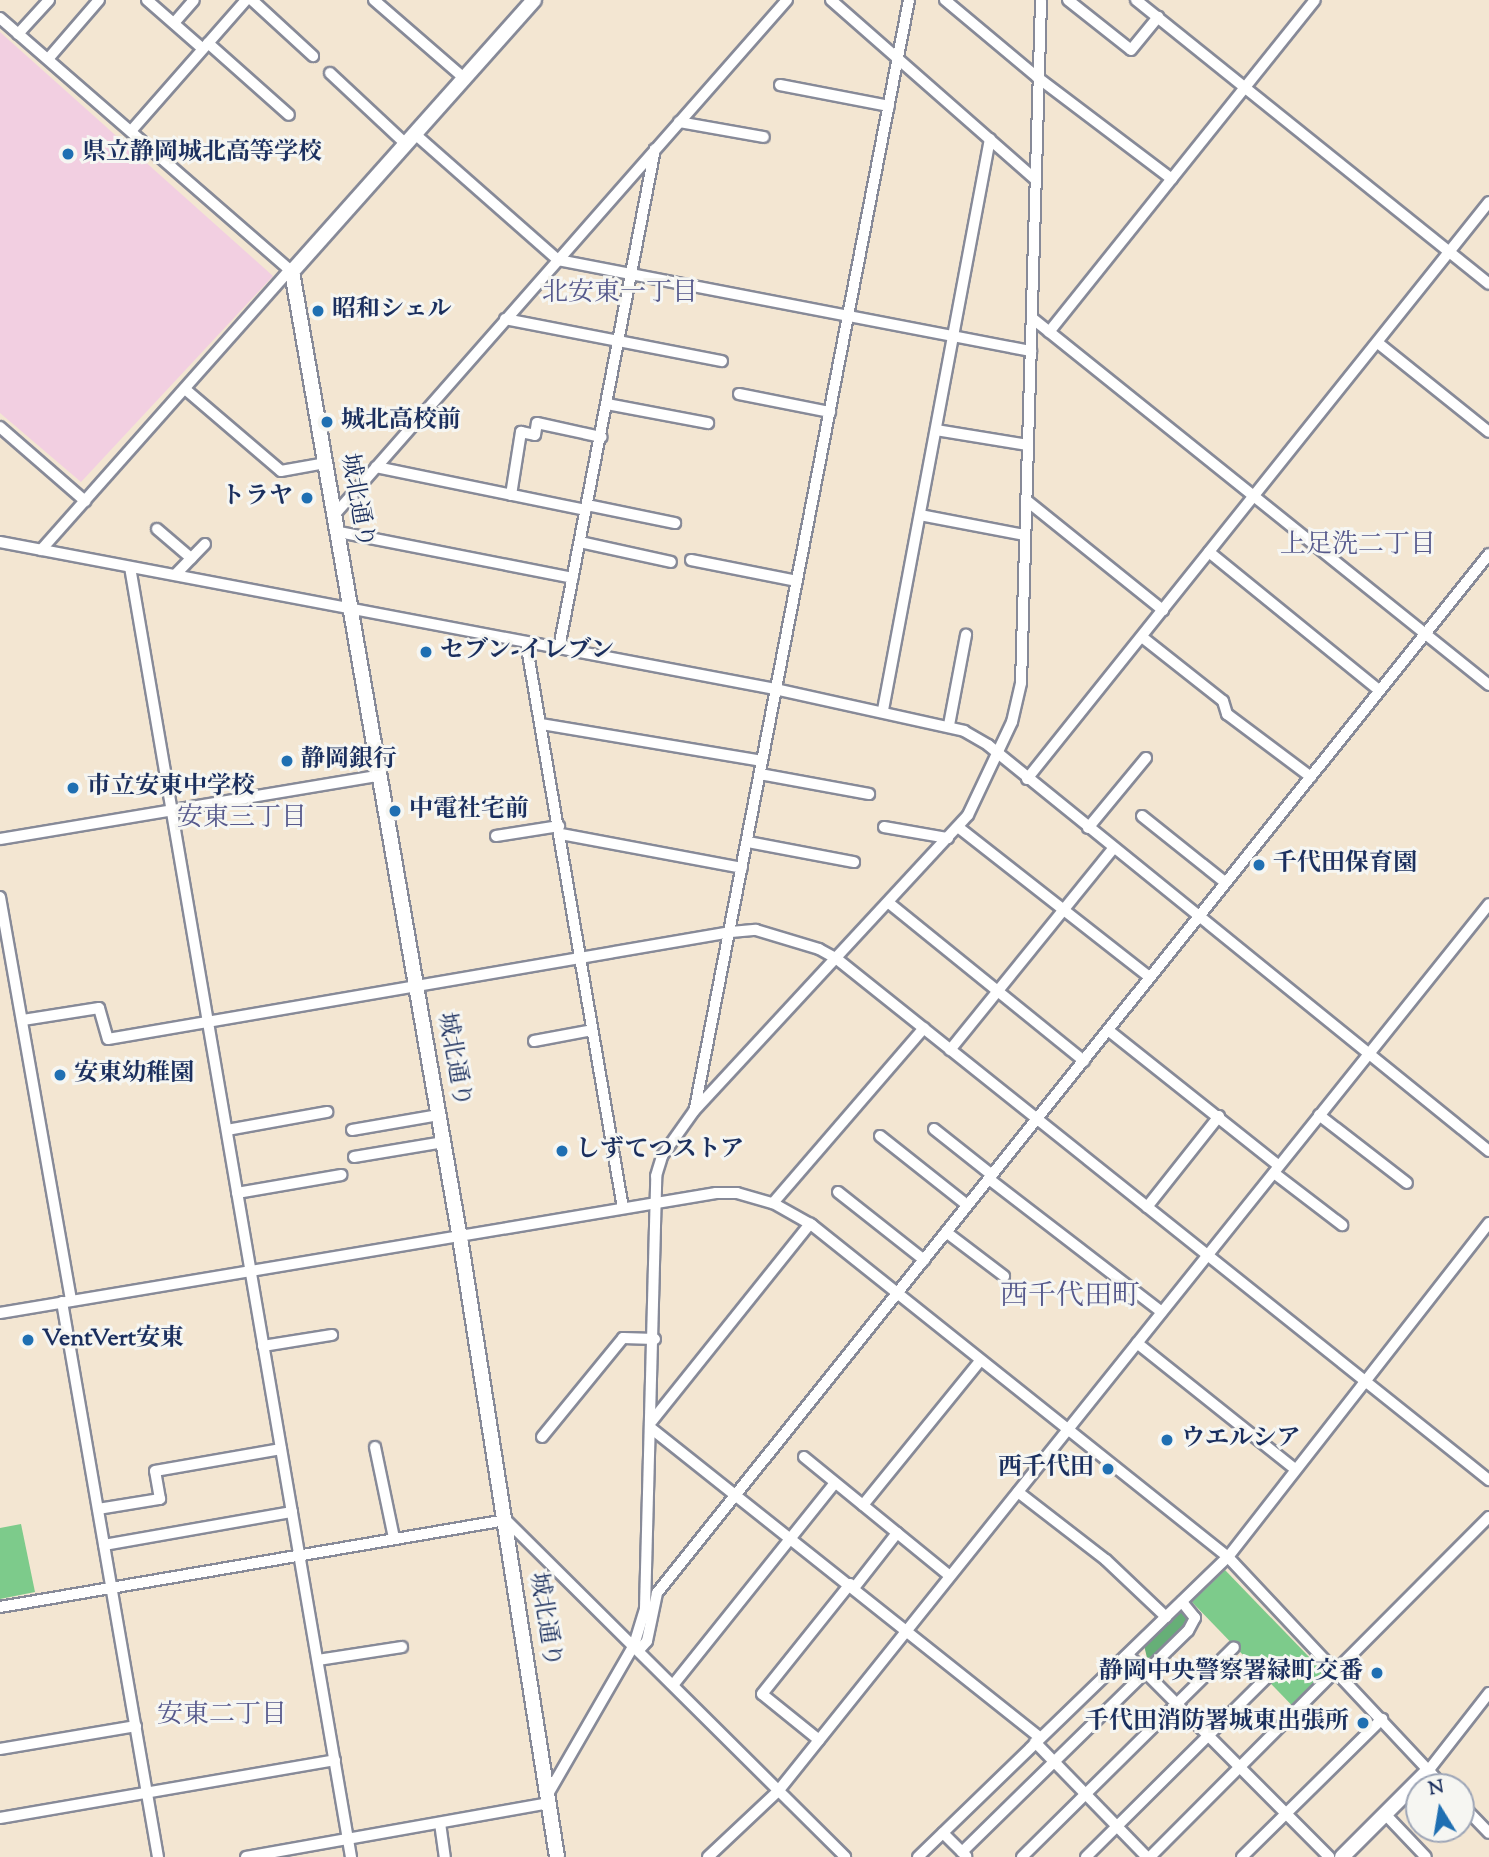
<!DOCTYPE html>
<meta charset="utf-8">
<style>
body{margin:0}
#map{position:relative;width:1489px;height:1857px;overflow:hidden;background:#f3e6d2;font-family:"Sorts Mill Goudy","Noto Serif JP",serif}
div>[style]{position:absolute}
.built>*{inset:0;background:#f2cfe1}
.green>*{inset:0;background:#7dcb8b;transform-origin:0 0}
.forest>*{inset:0;background:#66af77}
.roads{filter:drop-shadow(2px 0 #878a98) drop-shadow(-2px 0 #878a98) drop-shadow(0 2px #878a98) drop-shadow(0 -2px #878a98)}
.minor>*{height:10px;margin:-5px;padding:0 5px;transform-origin:5px;border-radius:5px;background:#fff}
.tertiary>*{height:14px;margin:-7px;padding:0 7px;transform-origin:7px;border-radius:7px;background:#fff}
.dots>*{width:19px;height:19px;translate:-50% -50%;box-sizing:border-box;border:4px solid #f6f6f2;border-radius:50%}
span{translate:-50% -50%;white-space:nowrap;text-align:center;line-height:1.15;-webkit-text-stroke:6px #f6f6f2;paint-order:stroke}
.poi-label{font-size:24px;color:#1b2f5e;font-weight:700}
.left{translate:0 -50%;text-align:left}
.right{translate:-100% -50%;text-align:right}
.street-label{font-size:24px;color:#1b2f5e}
.neighbourhood-label{font-size:26px;color:#56598c}
.quarter-label{font-size:28px;color:#56598c}
.north{position:absolute;left:1405px;top:1773px;width:70px;height:70px;box-sizing:border-box;background:#f6f6f2;border:2px solid #9ea6b7;border-radius:50%;rotate:349deg;font-size:19px;font-weight:700;line-height:28px;text-align:center;color:#1b2f5e}
.north::after{content:'';display:block;margin:auto;width:24px;height:32px;background:#1f6fb2;clip-path:polygon(50% 0,100% 100%,50% 72%,0 100%)}
</style>
<div id="map">
<div class="built">
<i style="clip-path:polygon(0 32px,273px 276px,81px 482px,0 413px)"></i>
</div>
<div class="green">
<i style="clip-path:polygon(21px 1524px,35px 1592px,0 1599px,0 1528px)"></i>
<i style="left:1225px;top:1570px;width:143px;height:46px;rotate:46deg"></i>
</div>
<div class="forest">
<i style="clip-path:polygon(1179px 1612px,1188px 1613px,1190px 1621px,1154px 1657px,1147px 1658px,1144px 1645px)"></i>
</div>
<div class="roads">
<div class="minor">
<i style="left:147px;top:0;width:74px;rotate:41.2deg"></i>
<i style="left:252px;top:0;width:83px;rotate:42.6deg"></i>
<i style="left:374px;top:0;width:119px;rotate:40.9deg"></i>
<i style="left:831px;top:0;width:271px;rotate:41.3deg"></i>
<i style="left:945px;top:0;width:120px;rotate:39.9deg"></i>
<i style="left:1037px;top:77px;width:169px;rotate:37.1deg"></i>
<i style="left:1068px;top:0;width:80px;rotate:38.4deg"></i>
<i style="left:1131px;top:50px;width:43px;rotate:-50.7deg"></i>
<i style="left:1136px;top:0;width:453px;rotate:38.8deg"></i>
<i style="left:0;top:18px;width:387px;rotate:41deg"></i>
<i style="left:174px;top:23px;width:30px;rotate:-49deg"></i>
<i style="left:18px;top:34px;width:46px;rotate:-47.6deg"></i>
<i style="left:208px;top:43px;width:108px;rotate:41.6deg"></i>
<i style="left:48px;top:59px;width:78px;rotate:-49.2deg"></i>
<i style="left:330px;top:73px;width:104px;rotate:43.1deg"></i>
<i style="left:780px;top:85px;width:111px;rotate:10.9deg"></i>
<i style="left:679px;top:122px;width:86px;rotate:10deg"></i>
<i style="left:131px;top:131px;width:174px;rotate:-48.7deg"></i>
<i style="left:415px;top:134px;width:191px;rotate:41.4deg"></i>
<i style="left:558px;top:260px;width:482px;rotate:10.9deg"></i>
<i style="left:1032px;top:318px;width:586px;rotate:38.77deg"></i>
<i style="left:505px;top:319px;width:221px;rotate:11deg"></i>
<i style="left:1049px;top:332px;width:425px;rotate:-51.3deg"></i>
<i style="left:1378px;top:343px;width:142px;rotate:38.7deg"></i>
<i style="left:185px;top:389px;width:126px;rotate:40.5deg"></i>
<i style="left:281px;top:471px;width:46px;rotate:-10.1deg"></i>
<i style="left:739px;top:394px;width:93px;rotate:11.2deg"></i>
<i style="left:607px;top:404px;width:103px;rotate:10.7deg"></i>
<i style="left:0;top:427px;width:113px;rotate:41deg"></i>
<i style="left:936px;top:430px;width:93px;rotate:9.3deg"></i>
<i style="left:376px;top:467px;width:214px;rotate:11.6deg"></i>
<i style="left:511px;top:495px;width:64px;rotate:-81deg"></i>
<i style="left:521px;top:432px;width:14px;rotate:12deg"></i>
<i style="left:535px;top:435px;width:12px;rotate:-81deg"></i>
<i style="left:537px;top:423px;width:66px;rotate:12.3deg"></i>
<i style="left:1026px;top:500px;width:176px;rotate:38.8deg"></i>
<i style="left:587px;top:505px;width:90px;rotate:11.6deg"></i>
<i style="left:336px;top:513px;width:683px;rotate:-48.68deg"></i>
<i style="left:920px;top:515px;width:107px;rotate:10.8deg"></i>
<i style="left:157px;top:529px;width:45px;rotate:40.5deg"></i>
<i style="left:339px;top:532px;width:238px;rotate:11.1deg"></i>
<i style="left:0;top:542px;width:789px;rotate:10.74deg"></i>
<i style="left:775px;top:689px;width:194px;rotate:12.5deg"></i>
<i style="left:964px;top:731px;width:28px;rotate:30deg"></i>
<i style="left:988px;top:745px;width:645px;rotate:39.02deg"></i>
<i style="left:580px;top:542px;width:93px;rotate:12.4deg"></i>
<i style="left:41px;top:550px;width:375px;rotate:-48.4deg"></i>
<i style="left:1209px;top:552px;width:219px;rotate:39.1deg"></i>
<i style="left:691px;top:560px;width:108px;rotate:11.2deg"></i>
<i style="left:130px;top:567px;width:1309px;rotate:80.28deg"></i>
<i style="left:175px;top:575px;width:43px;rotate:-45.9deg"></i>
<i style="left:1142px;top:637px;width:103px;rotate:38.3deg"></i>
<i style="left:1223px;top:701px;width:14px;rotate:73deg"></i>
<i style="left:1227px;top:714px;width:105px;rotate:36.9deg"></i>
<i style="left:526px;top:642px;width:574px;rotate:80.28deg"></i>
<i style="left:559px;top:648px;width:508px;rotate:-79.11deg"></i>
<i style="left:883px;top:710px;width:581px;rotate:-79.39deg"></i>
<i style="left:541px;top:724px;width:224px;rotate:9.5deg"></i>
<i style="left:949px;top:725px;width:92px;rotate:-79.3deg"></i>
<i style="left:760px;top:774px;width:111px;rotate:10.4deg"></i>
<i style="left:1027px;top:779px;width:739px;rotate:-51.32deg"></i>
<i style="left:1142px;top:816px;width:107px;rotate:38.6deg"></i>
<i style="left:884px;top:827px;width:65px;rotate:9.8deg"></i>
<i style="left:958px;top:827px;width:243px;rotate:38.1deg"></i>
<i style="left:1088px;top:828px;width:91px;rotate:-50.4deg"></i>
<i style="left:561px;top:834px;width:184px;rotate:10.6deg"></i>
<i style="left:496px;top:836px;width:64px;rotate:-9deg"></i>
<i style="left:0;top:839px;width:386px;rotate:-9.5deg"></i>
<i style="left:748px;top:842px;width:108px;rotate:10.7deg"></i>
<i style="left:0;top:897px;width:410px;rotate:80deg"></i>
<i style="left:889px;top:903px;width:251px;rotate:39deg"></i>
<i style="left:23px;top:1020px;width:77px;rotate:-9deg"></i>
<i style="left:99px;top:1008px;width:32px;rotate:74deg"></i>
<i style="left:108px;top:1039px;width:632px;rotate:-9.75deg"></i>
<i style="left:731px;top:932px;width:25px;rotate:-5deg"></i>
<i style="left:756px;top:930px;width:66px;rotate:16.8deg"></i>
<i style="left:819px;top:949px;width:21px;rotate:29deg"></i>
<i style="left:837px;top:959px;width:835px;rotate:38.63deg"></i>
<i style="left:1108px;top:1030px;width:218px;rotate:38.5deg"></i>
<i style="left:534px;top:1041px;width:59px;rotate:-10.7deg"></i>
<i style="left:950px;top:1050px;width:259px;rotate:-51deg"></i>
<i style="left:695px;top:1108px;width:1128px;rotate:-79.07deg"></i>
<i style="left:1319px;top:1115px;width:111px;rotate:37.7deg"></i>
<i style="left:934px;top:1129px;width:74px;rotate:38.4deg"></i>
<i style="left:227px;top:1130px;width:102px;rotate:-10.2deg"></i>
<i style="left:352px;top:1130px;width:88px;rotate:-9.8deg"></i>
<i style="left:880px;top:1136px;width:111px;rotate:38.4deg"></i>
<i style="left:354px;top:1157px;width:91px;rotate:-9.5deg"></i>
<i style="left:1274px;top:1173px;width:86px;rotate:37.4deg"></i>
<i style="left:989px;top:1179px;width:218px;rotate:37.6deg"></i>
<i style="left:838px;top:1192px;width:110px;rotate:38.3deg"></i>
<i style="left:237px;top:1193px;width:106px;rotate:-9.8deg"></i>
<i style="left:773px;top:1203px;width:231px;rotate:-49.2deg"></i>
<i style="left:1147px;top:1207px;width:116px;rotate:-51.6deg"></i>
<i style="left:946px;top:1232px;width:73px;rotate:37.2deg"></i>
<i style="left:62px;top:1302px;width:563px;rotate:80.19deg"></i>
<i style="left:0;top:1313px;width:726px;rotate:-9.51deg"></i>
<i style="left:716px;top:1193px;width:21px"></i>
<i style="left:737px;top:1193px;width:37px;rotate:16deg"></i>
<i style="left:773px;top:1203px;width:45px;rotate:29.4deg"></i>
<i style="left:812px;top:1225px;width:532px;rotate:38.59deg"></i>
<i style="left:1228px;top:1557px;width:316px;rotate:46.8deg"></i>
<i style="left:1137px;top:1343px;width:203px;rotate:38.6deg"></i>
<i style="left:263px;top:1346px;width:70px;rotate:-9.1deg"></i>
<i style="left:652px;top:1421px;width:253px;rotate:-51.3deg"></i>
<i style="left:652px;top:1429px;width:496px;rotate:38.5deg"></i>
<i style="left:542px;top:1437px;width:128px;rotate:-50.7deg"></i>
<i style="left:623px;top:1338px;width:32px;rotate:2deg"></i>
<i style="left:375px;top:1447px;width:93px;rotate:78.2deg"></i>
<i style="left:804px;top:1457px;width:188px;rotate:39.2deg"></i>
<i style="left:1018px;top:1492px;width:111px;rotate:37.7deg"></i>
<i style="left:1106px;top:1560px;width:83px;rotate:43.5deg"></i>
<i style="left:863px;top:1505px;width:186px;rotate:-50.9deg"></i>
<i style="left:98px;top:1509px;width:63px;rotate:-9.2deg"></i>
<i style="left:160px;top:1499px;width:28px;rotate:-100deg"></i>
<i style="left:155px;top:1471px;width:128px;rotate:-9.9deg"></i>
<i style="left:104px;top:1545px;width:191px;rotate:-10deg"></i>
<i style="left:854px;top:1588px;width:70px;rotate:-52deg"></i>
<i style="left:0;top:1607px;width:513px;rotate:-9.76deg"></i>
<i style="left:506px;top:1520px;width:478px;rotate:44.8deg"></i>
<i style="left:639px;top:1650px;width:12px;rotate:-48deg"></i>
<i style="left:647px;top:1641px;width:49px;rotate:-78.2deg"></i>
<i style="left:657px;top:1593px;width:1331px;rotate:-51.31deg"></i>
<i style="left:1128px;top:1655px;width:285px;rotate:45.1deg"></i>
<i style="left:318px;top:1660px;width:85px;rotate:-8.8deg"></i>
<i style="left:673px;top:1685px;width:259px;rotate:-51.3deg"></i>
<i style="left:819px;top:1740px;width:73px;rotate:-141.1deg"></i>
<i style="left:762px;top:1694px;width:141px;rotate:-51.3deg"></i>
<i style="left:1035px;top:1742px;width:161px;rotate:45.8deg"></i>
<i style="left:0;top:1749px;width:138px;rotate:-9.6deg"></i>
<i style="left:1428px;top:1771px;width:99px;rotate:-52deg"></i>
<i style="left:548px;top:1794px;width:172px;rotate:-60deg"></i>
<i style="left:634px;top:1645px;width:39px;rotate:-73deg"></i>
<i style="left:645px;top:1608px;width:432px;rotate:-88.5deg"></i>
<i style="left:656px;top:1176px;width:21px;rotate:-73deg"></i>
<i style="left:662px;top:1156px;width:55px;rotate:-54.6deg"></i>
<i style="left:694px;top:1111px;width:403px;rotate:-47.2deg"></i>
<i style="left:968px;top:815px;width:103px;rotate:-64.7deg"></i>
<i style="left:1012px;top:722px;width:40px;rotate:-77deg"></i>
<i style="left:1021px;top:683px;width:683px;rotate:-88.32deg"></i>
<i style="left:1461px;top:1804px;width:40px;rotate:46deg"></i>
<i style="left:1385px;top:1814px;width:59px;rotate:46.4deg"></i>
<i style="left:0;top:1818px;width:340px;rotate:-9.8deg"></i>
<i style="left:440px;top:1823px;width:34px;rotate:82deg"></i>
<i style="left:943px;top:1833px;width:33px;rotate:45deg"></i>
<i style="left:962px;top:1852px;width:316px;rotate:-44.4deg"></i>
<i style="left:1188px;top:1631px;width:15px;rotate:-62deg"></i>
<i style="left:1195px;top:1618px;width:21px;rotate:-129deg"></i>
<i style="left:246px;top:1857px;width:308px;rotate:-10.1deg"></i>
<i style="left:708px;top:1857px;width:98px;rotate:-43.3deg"></i>
<i style="left:779px;top:1790px;width:1135px;rotate:-51.29deg"></i>
<i style="left:918px;top:1857px;width:431px;rotate:-44.1deg"></i>
<i style="left:1228px;top:1557px;width:424px;rotate:-52deg"></i>
<i style="left:1022px;top:1857px;width:298px;rotate:-44.7deg"></i>
<i style="left:1086px;top:1857px;width:254px;rotate:-44.8deg"></i>
<i style="left:1150px;top:1857px;width:480px;rotate:-45.1deg"></i>
<i style="left:1242px;top:1857px;width:197px;rotate:-44.6deg"></i>
</div>
<div class="tertiary">
<i style="left:534px;top:0;width:364px;rotate:131.7deg"></i>
<i style="left:292px;top:272px;width:987px;rotate:80.14deg"></i>
<i style="left:461px;top:1244px;width:620px;rotate:81.1deg"></i>
<i style="left:1342px;top:1857px;width:122px;rotate:-45deg"></i>
</div>
</div>
<div class="dots">
<i style="left:68px;top:154px;background:#1f6fb2"></i>
<i style="left:318px;top:311px;background:#1f6fb2"></i>
<i style="left:327px;top:422px;background:#1f6fb2"></i>
<i style="left:307px;top:498px;background:#1f6fb2"></i>
<i style="left:426px;top:652px;background:#1f6fb2"></i>
<i style="left:287px;top:761px;background:#1f6fb2"></i>
<i style="left:73px;top:788px;background:#1f6fb2"></i>
<i style="left:395px;top:811px;background:#1f6fb2"></i>
<i style="left:1259px;top:865px;background:#1f6fb2"></i>
<i style="left:60px;top:1075px;background:#1f6fb2"></i>
<i style="left:562px;top:1151px;background:#1f6fb2"></i>
<i style="left:28px;top:1340px;background:#1f6fb2"></i>
<i style="left:1167px;top:1440px;background:#1f6fb2"></i>
<i style="left:1108px;top:1469px;background:#1f6fb2"></i>
<i style="left:1377px;top:1673px;background:#1f6fb2"></i>
<i style="left:1363px;top:1723px;background:#1f6fb2"></i>
</div>
<div class="poi-label">
<span class="left" style="left:82px;top:154px">県立静岡城北高等学校</span>
<span class="left" style="left:332px;top:311px">昭和シェル</span>
<span class="left" style="left:341px;top:422px">城北高校前</span>
<span class="right" style="left:293px;top:498px">トラヤ</span>
<span class="left" style="left:440px;top:652px">セブン-イレブン</span>
<span class="left" style="left:301px;top:761px">静岡銀行</span>
<span class="left" style="left:87px;top:788px">市立安東中学校</span>
<span class="left" style="left:409px;top:811px">中電社宅前</span>
<span class="left" style="left:1273px;top:865px">千代田保育園</span>
<span class="left" style="left:74px;top:1075px">安東幼稚園</span>
<span class="left" style="left:576px;top:1151px">しずてつストア</span>
<span class="left" style="left:42px;top:1340px">VentVert安東</span>
<span class="left" style="left:1181px;top:1440px">ウエルシア</span>
<span class="right" style="left:1094px;top:1469px">西千代田</span>
<span class="right" style="left:1363px;top:1673px">静岡中央警察署緑町交番</span>
<span class="right" style="left:1349px;top:1723px">千代田消防署城東出張所</span>
</div>
<div class="street-label">
<span style="left:356px;top:501px;rotate:80deg">城北通り</span>
<span style="left:453px;top:1060px;rotate:80deg">城北通り</span>
<span style="left:544px;top:1620px;rotate:81deg">城北通り</span>
</div>
<div class="neighbourhood-label">
<span style="left:620px;top:294px">北安東一丁目</span>
<span style="left:1358px;top:546px">上足洗二丁目</span>
<span style="left:242px;top:819px">安東三丁目</span>
<span style="left:222px;top:1716px">安東二丁目</span>
</div>
<div class="quarter-label">
<span style="left:1070px;top:1297px">西千代田町</span>
</div>
<div class="north">N</div>
</div>
